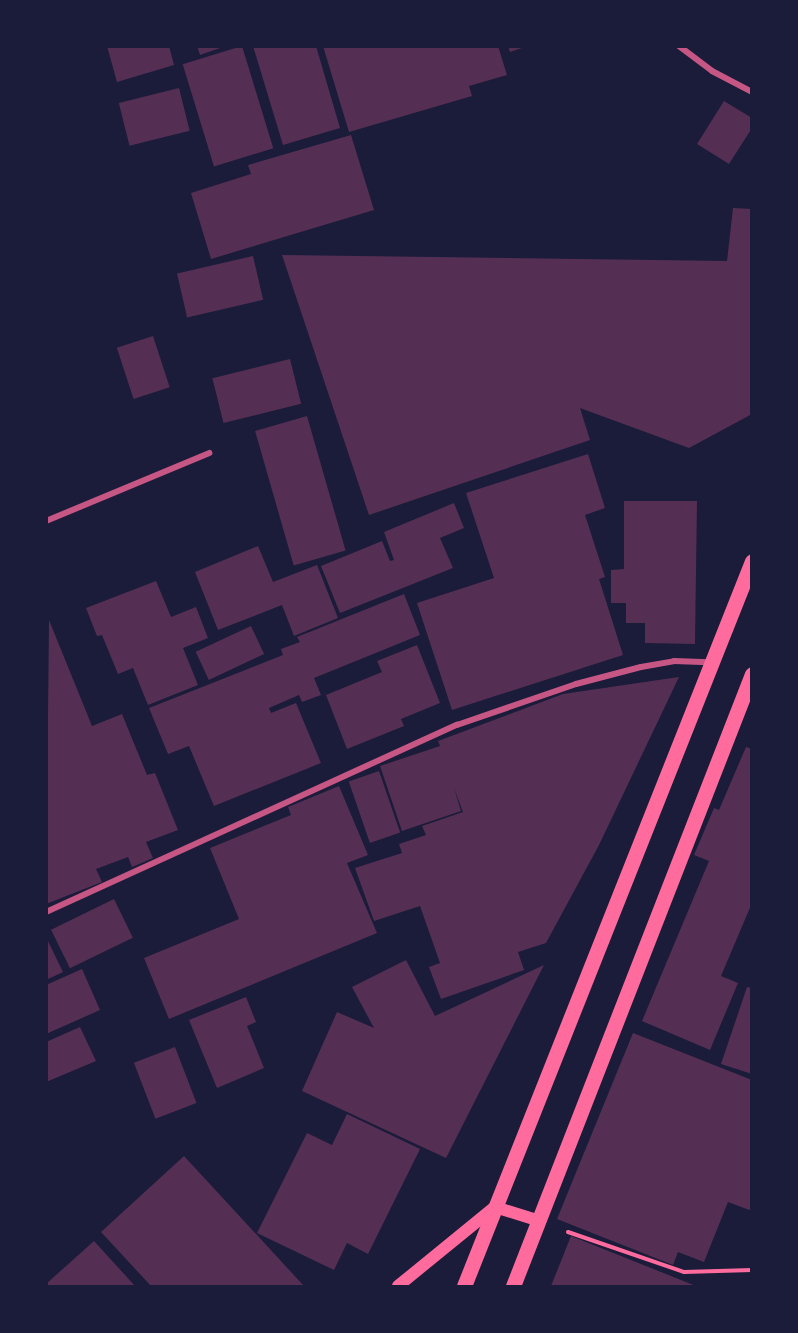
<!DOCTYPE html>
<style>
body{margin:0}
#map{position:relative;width:798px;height:1333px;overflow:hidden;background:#1b1b3a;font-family:"Open Sans",sans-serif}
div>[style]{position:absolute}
.building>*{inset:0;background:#542f53;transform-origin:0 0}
.path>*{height:4px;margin:-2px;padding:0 2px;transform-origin:2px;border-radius:2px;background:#ff6b9d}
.minor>*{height:6px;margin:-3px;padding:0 3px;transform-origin:3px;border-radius:3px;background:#c65784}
.secondary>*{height:12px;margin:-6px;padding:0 6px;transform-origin:6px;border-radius:6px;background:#ff6b9d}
.primary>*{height:15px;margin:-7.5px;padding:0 7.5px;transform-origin:7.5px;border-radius:7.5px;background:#ff6b9d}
span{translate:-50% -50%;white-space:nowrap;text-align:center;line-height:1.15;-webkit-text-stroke:6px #1b1b3a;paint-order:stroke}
.frame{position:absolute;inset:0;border:48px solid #1b1b3a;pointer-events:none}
</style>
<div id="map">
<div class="building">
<i style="clip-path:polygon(107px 46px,169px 46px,174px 65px,117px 82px)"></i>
<i style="clip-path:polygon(197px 46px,223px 46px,223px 47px,200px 55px)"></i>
<i style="left:242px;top:46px;width:107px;height:62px;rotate:73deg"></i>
<i style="clip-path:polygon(253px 46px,316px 46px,340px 128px,283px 145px)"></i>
<i style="clip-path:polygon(323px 46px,498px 46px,507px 75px,469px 86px,472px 96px,349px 132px)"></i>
<i style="clip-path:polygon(508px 46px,525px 46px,525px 47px,510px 52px)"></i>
<i style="left:179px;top:88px;width:44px;height:62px;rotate:76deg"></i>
<i style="clip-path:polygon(724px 101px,752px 118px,752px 128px,729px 164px,697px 144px)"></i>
<i style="clip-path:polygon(351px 135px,374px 210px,211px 259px,191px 193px,251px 174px,248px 165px)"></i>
<i style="clip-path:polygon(733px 208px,752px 209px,752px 414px,689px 448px,580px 408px,590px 440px,369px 515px,282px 255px,727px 261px)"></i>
<i style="left:253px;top:256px;width:45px;height:78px;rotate:77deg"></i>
<i style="left:153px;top:336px;width:54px;height:38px;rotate:72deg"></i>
<i style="left:290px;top:359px;width:46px;height:80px;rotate:76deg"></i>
<i style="left:307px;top:416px;width:140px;height:54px;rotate:74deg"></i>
<i style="clip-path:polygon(588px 454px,605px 508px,585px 515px,605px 577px,599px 579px,623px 655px,452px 710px,417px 603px,494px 578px,466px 493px)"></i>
<i style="clip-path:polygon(624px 501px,697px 501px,695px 644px,645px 643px,645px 623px,626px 623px,626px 603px,611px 603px,611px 570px,624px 569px)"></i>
<i style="clip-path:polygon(454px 503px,464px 528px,440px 538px,453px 568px,340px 613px,321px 566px,382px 541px,390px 561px,394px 560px,384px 532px)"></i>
<i style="clip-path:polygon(258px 546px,273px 582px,317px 565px,338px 618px,294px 636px,282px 605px,218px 630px,195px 572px)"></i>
<i style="clip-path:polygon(156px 581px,171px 617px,196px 607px,208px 638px,183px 648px,198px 685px,148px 705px,133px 668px,118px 674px,102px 635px,97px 636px,86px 608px)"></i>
<i style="clip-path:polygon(404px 594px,420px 635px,314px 678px,321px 695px,302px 702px,299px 695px,269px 708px,271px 713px,296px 703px,321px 763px,214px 806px,189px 746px,168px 754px,149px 708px,283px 655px,281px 649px,300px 642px,297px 637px)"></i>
<i style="clip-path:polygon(49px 620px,92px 726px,122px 714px,147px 775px,155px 773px,178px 830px,146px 842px,153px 858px,132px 867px,128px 857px,96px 869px,102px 882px,46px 904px)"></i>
<i style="left:251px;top:626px;width:31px;height:61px;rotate:65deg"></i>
<i style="clip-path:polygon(417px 645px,440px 703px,401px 719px,404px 726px,347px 749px,326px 695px,382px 672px,377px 661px)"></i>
<i style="clip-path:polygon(679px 677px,599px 845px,546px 943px,518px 952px,524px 970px,441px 999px,429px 967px,440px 963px,420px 906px,374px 921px,355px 868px,402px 853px,399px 844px,426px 835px,422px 826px,463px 812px,454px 788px,461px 811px,402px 831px,380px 766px,440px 746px,438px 741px,563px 694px)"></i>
<i style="clip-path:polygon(746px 747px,752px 749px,752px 903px,721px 976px,738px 983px,710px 1050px,642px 1021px,709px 861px,694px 855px,714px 808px,719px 810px)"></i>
<i style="left:379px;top:771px;width:65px;height:32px;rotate:71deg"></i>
<i style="clip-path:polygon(339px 786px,368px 855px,347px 863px,377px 933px,169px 1019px,144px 958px,239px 919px,210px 848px,291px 815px,288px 807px)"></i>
<i style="left:114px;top:899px;width:43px;height:70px;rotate:64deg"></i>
<i style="clip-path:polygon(46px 937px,63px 972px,46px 980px)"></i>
<i style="clip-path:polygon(406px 960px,435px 1016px,544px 965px,446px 1158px,302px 1091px,337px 1012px,374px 1028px,352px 987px)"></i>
<i style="clip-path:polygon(82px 969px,100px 1010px,46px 1034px,46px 985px)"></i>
<i style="clip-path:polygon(747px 987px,752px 988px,752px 1074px,721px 1064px)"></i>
<i style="clip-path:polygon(246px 997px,256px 1022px,247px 1026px,264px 1068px,217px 1088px,189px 1020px)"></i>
<i style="clip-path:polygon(80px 1027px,96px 1061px,46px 1082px,46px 1042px)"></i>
<i style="clip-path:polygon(633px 1033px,752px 1080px,752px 1211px,728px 1202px,704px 1262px,678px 1252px,673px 1265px,557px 1219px)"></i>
<i style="left:175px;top:1047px;width:60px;height:44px;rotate:69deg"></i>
<i style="clip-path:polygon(347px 1114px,420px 1149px,368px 1254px,347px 1243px,334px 1270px,257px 1233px,307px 1133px,332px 1145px)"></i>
<i style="clip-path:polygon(184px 1156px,304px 1286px,151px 1286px,101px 1232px)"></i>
<i style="clip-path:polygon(571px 1236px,696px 1286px,551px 1286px)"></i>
<i style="clip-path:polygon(94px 1241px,135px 1286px,46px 1286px,46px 1284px)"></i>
</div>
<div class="path">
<i style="left:568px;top:1232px;width:123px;rotate:19deg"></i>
<i style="left:684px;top:1272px;width:68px;rotate:-1.7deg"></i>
</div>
<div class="minor">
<i style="left:679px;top:46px;width:41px;rotate:37.1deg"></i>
<i style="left:712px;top:71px;width:45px;rotate:27.7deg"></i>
<i style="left:46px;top:521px;width:177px;rotate:-22.6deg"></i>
<i style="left:46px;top:912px;width:452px;rotate:-24.5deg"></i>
<i style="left:457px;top:725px;width:126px;rotate:-19deg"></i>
<i style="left:576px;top:684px;width:67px;rotate:-14.7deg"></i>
<i style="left:641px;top:667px;width:34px;rotate:-10deg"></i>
<i style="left:674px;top:661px;width:35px;rotate:2deg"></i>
</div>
<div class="secondary">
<i style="left:398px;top:1286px;width:125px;rotate:-39.2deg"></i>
<i style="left:495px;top:1207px;width:47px;rotate:17.3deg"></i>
</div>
<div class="primary">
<i style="left:464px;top:1286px;width:780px;rotate:-68.33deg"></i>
<i style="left:513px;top:1286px;width:657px;rotate:-68.67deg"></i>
</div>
<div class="frame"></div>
</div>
